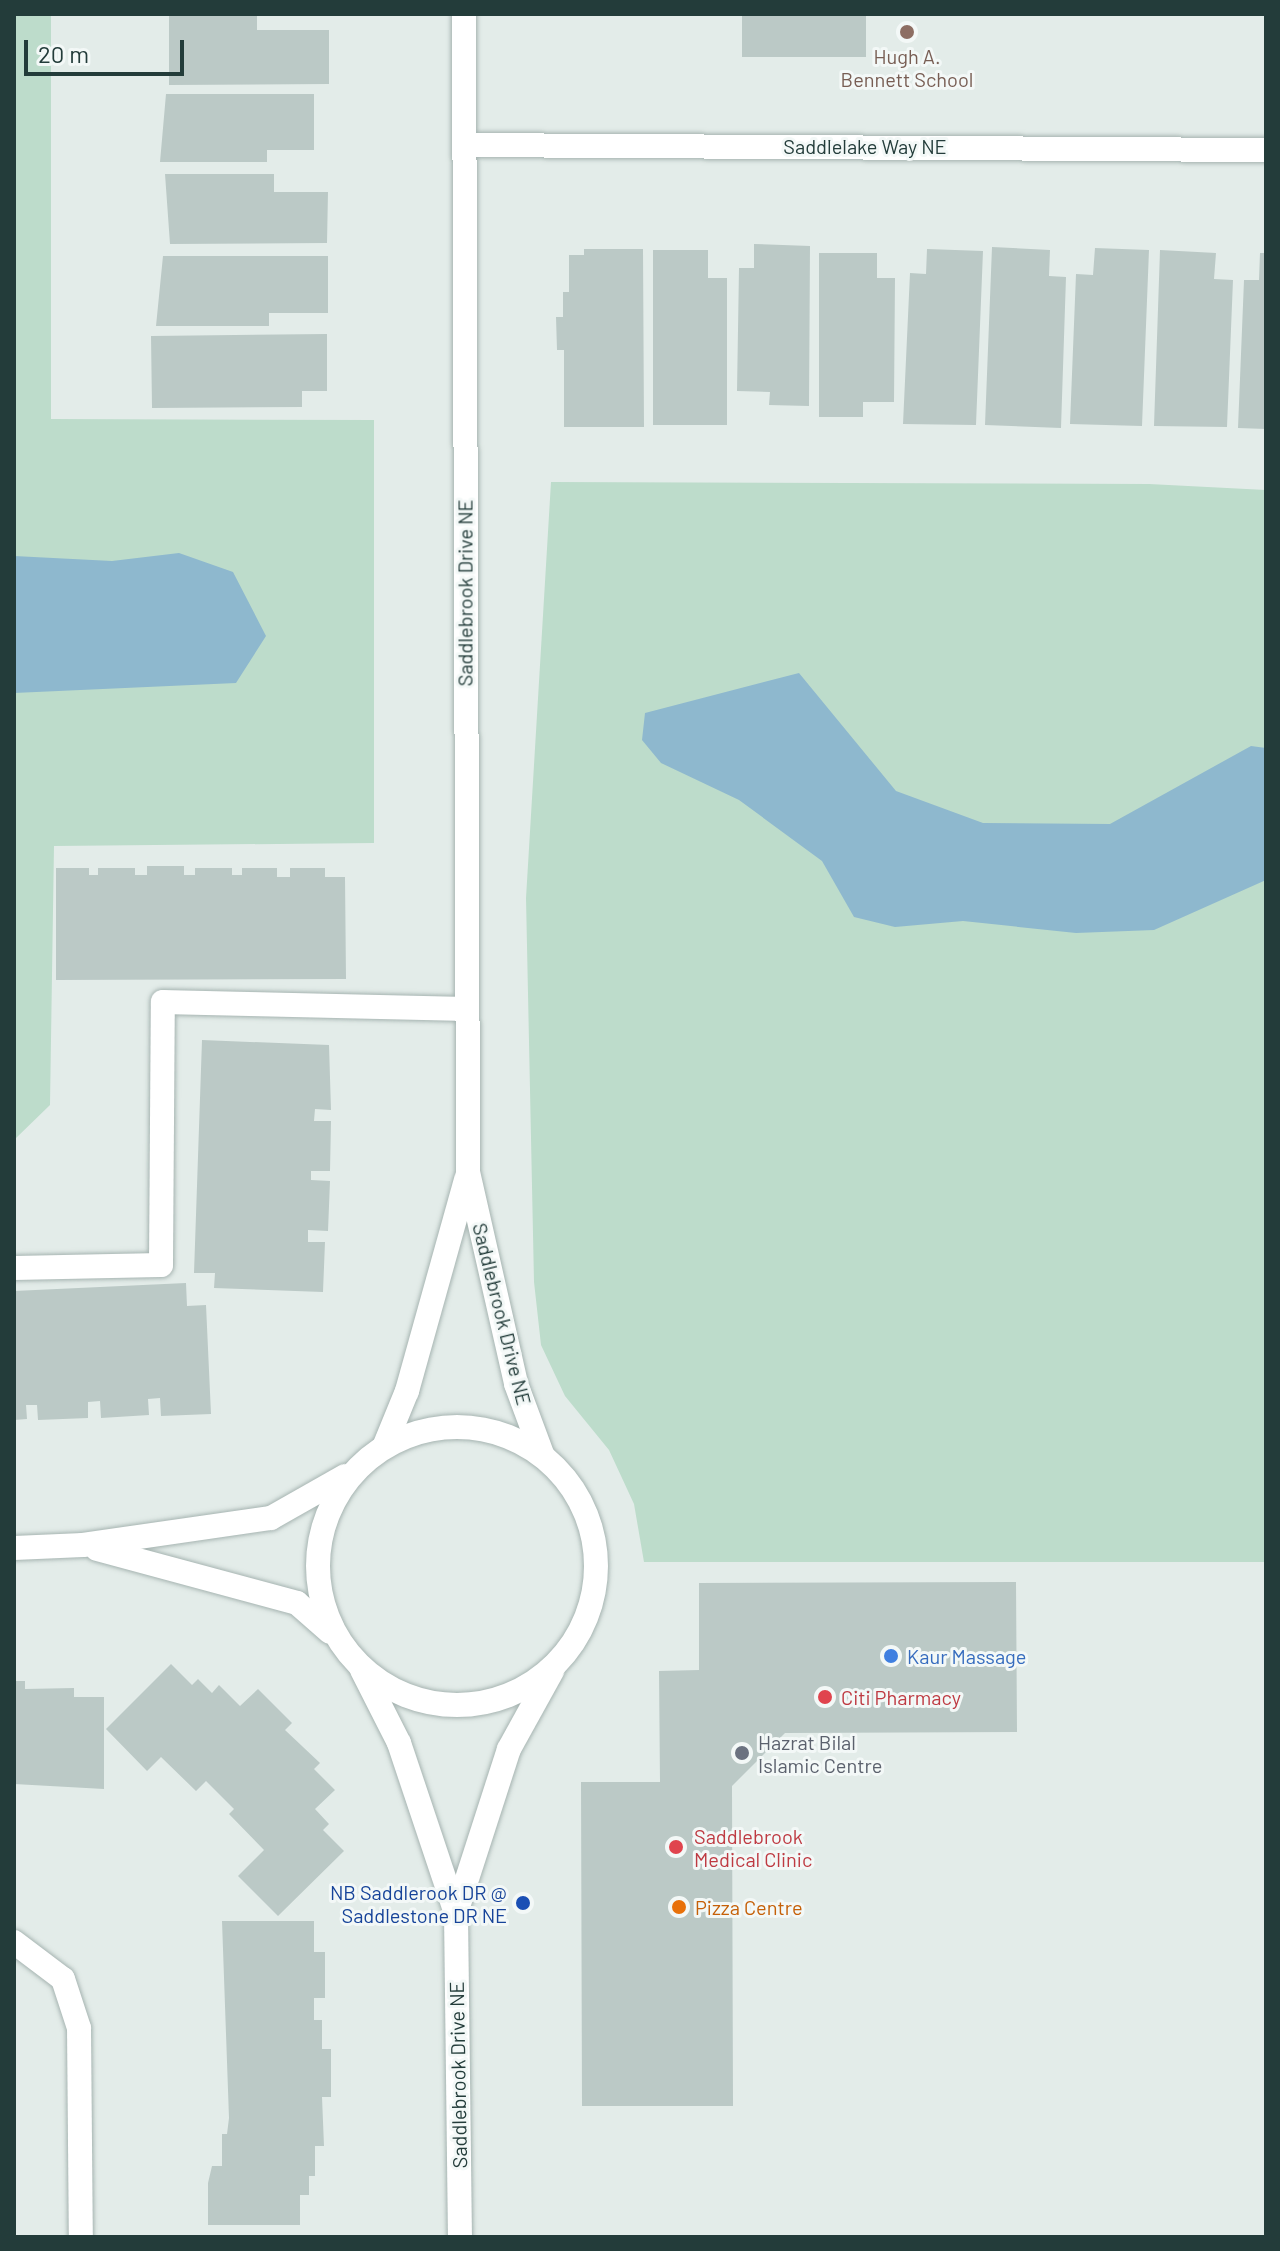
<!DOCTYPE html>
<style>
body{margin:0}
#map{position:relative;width:1280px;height:2251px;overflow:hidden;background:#e3ece9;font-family:Barlow,sans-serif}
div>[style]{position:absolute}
.green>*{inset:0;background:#bddccb}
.water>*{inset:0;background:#8eb8ce}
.building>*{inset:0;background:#bbc9c6;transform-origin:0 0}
.roads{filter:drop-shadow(0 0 2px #a6b4b1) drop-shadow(0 0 2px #a6b4b1)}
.minor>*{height:24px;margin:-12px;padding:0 12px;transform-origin:12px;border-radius:12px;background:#fff}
.minor>.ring{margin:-12px;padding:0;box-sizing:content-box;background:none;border:24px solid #fff;border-radius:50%}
.dots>*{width:22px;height:22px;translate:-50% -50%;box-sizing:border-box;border:4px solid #f3f8f7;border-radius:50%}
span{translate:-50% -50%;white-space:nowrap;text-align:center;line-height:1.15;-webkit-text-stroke:6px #f3f8f7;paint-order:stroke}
.education-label{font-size:20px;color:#785e54}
.street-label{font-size:20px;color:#233c3a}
.shop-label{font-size:20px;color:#366cbe}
.left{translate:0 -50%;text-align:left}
.health-label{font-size:20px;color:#be3a42}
.worship-label{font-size:20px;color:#5b616d}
.transit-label{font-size:20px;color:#164399}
.right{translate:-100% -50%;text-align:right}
.food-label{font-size:20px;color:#c56008}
.frame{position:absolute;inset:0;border:16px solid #233c3a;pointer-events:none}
.scale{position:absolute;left:24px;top:40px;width:160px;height:36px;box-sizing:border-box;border:4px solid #233c3a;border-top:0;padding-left:10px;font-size:24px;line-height:28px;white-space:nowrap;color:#233c3a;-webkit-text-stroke:6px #f3f8f7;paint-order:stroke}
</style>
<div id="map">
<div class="green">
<i style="clip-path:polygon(14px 14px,51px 14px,51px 419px,374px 420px,374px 843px,54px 846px,50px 1105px,14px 1140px)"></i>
<i style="clip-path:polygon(551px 482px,1149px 484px,1266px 490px,1266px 1562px,644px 1562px,634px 1504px,609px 1450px,565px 1396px,541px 1345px,534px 1282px,526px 898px)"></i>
</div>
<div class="water">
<i style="clip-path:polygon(179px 553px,233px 572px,266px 636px,236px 683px,14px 693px,14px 556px,112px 561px)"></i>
<i style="clip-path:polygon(799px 673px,896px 791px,983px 823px,1110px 824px,1251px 746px,1266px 748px,1266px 880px,1154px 930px,1076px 933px,963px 921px,895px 927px,854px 917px,822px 861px,739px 800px,661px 763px,642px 740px,645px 713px)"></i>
</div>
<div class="building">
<i style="clip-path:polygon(257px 14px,257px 30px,329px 30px,329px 84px,169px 85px,169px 15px)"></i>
<i style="left:742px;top:14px;width:124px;height:43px"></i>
<i style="clip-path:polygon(166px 94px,314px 94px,314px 150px,267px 150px,267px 162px,160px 162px)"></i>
<i style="clip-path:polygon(165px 174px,274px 174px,274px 192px,328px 192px,327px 243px,170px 244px)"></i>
<i style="clip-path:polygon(754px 244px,810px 246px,809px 406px,769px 405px,770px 392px,737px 391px,739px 268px,754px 268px)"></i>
<i style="clip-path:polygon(992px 247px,1050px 250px,1049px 276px,1066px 277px,1061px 428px,985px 425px)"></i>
<i style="clip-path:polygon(1095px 248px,1149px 250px,1142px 426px,1070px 424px,1076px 274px,1093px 275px)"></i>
<i style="clip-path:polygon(584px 249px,643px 249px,644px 427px,564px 427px,564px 350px,557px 350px,556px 317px,563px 317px,563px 292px,569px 292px,569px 255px,584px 255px)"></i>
<i style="clip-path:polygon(927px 249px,983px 251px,976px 425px,903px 424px,910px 273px,926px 274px)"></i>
<i style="clip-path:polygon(653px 250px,708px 250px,708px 278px,727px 278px,727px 425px,653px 425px)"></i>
<i style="clip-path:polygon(1160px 250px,1216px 253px,1214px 279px,1233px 280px,1227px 427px,1154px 426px)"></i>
<i style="clip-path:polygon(819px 253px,877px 253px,877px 278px,895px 278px,894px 402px,863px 402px,863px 417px,819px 417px)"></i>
<i style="clip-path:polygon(1260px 253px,1266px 253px,1266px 429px,1238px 428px,1244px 280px,1259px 280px)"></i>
<i style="clip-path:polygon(163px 256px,328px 256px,328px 313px,269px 313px,269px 326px,156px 326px)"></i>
<i style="clip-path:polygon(327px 334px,327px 391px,302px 391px,302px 407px,152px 408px,151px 336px)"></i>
<i style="clip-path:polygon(147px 866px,184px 866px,184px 875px,195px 875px,195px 868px,232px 868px,232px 875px,242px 875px,242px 868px,277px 868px,277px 877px,290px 877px,290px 868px,325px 868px,325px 877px,345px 877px,346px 979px,56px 980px,56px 868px,89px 868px,89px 875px,98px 875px,98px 868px,135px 868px,135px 875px,147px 875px)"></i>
<i style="clip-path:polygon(202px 1040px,329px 1045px,331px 1110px,315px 1109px,314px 1121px,331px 1121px,330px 1171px,311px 1171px,311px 1180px,330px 1181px,328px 1231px,308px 1230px,308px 1242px,325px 1242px,323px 1292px,214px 1288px,215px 1273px,194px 1273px)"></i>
<i style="clip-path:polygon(186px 1283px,187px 1306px,206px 1305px,211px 1414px,161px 1416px,160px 1398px,148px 1399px,149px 1415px,101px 1418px,100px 1401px,88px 1402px,88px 1418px,38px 1420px,37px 1405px,26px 1405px,27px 1419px,14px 1420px,14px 1291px)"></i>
<i style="clip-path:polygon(1016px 1582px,1017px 1732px,785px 1733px,732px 1786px,733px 2106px,582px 2106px,581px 1782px,660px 1782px,659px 1671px,699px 1670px,699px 1583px)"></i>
<i style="clip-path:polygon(171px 1664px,192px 1685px,198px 1679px,212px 1693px,219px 1685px,240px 1706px,258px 1689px,292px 1723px,285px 1730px,320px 1763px,314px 1769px,335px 1790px,315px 1809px,329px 1824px,323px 1830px,344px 1851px,278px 1916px,238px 1876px,264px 1850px,229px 1814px,234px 1809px,206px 1781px,196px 1791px,161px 1757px,147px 1771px,106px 1729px)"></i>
<i style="clip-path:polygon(14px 1681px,25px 1681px,25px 1689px,74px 1688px,74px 1697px,104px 1697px,104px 1789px,14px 1784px)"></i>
<i style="clip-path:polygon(222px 1921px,314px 1921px,314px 1952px,325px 1952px,325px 1998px,314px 1998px,314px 2020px,322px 2020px,322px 2049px,331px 2049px,331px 2097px,322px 2097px,324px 2146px,315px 2146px,315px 2176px,309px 2176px,309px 2195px,300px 2195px,300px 2225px,208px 2225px,208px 2183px,212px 2166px,222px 2166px,222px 2134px,227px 2134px,229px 2118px)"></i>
</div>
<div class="roads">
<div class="minor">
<i style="left:464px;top:14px;width:1158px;rotate:89.8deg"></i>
<i style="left:468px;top:1172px;width:217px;rotate:77.2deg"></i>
<i style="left:516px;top:1384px;width:75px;rotate:69.6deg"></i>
<i style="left:464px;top:145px;width:802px;rotate:0.36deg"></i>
<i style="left:14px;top:1268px;width:147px;rotate:-1.2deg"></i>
<i style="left:161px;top:1265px;width:263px;rotate:-89.6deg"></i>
<i style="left:163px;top:1002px;width:303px;rotate:1.3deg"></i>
<i class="ring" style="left:318px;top:1427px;width:254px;height:254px"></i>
<i style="left:384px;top:1447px;width:61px;rotate:-67.7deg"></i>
<i style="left:407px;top:1391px;width:220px;rotate:-74.4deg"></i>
<i style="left:14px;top:1548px;width:69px;rotate:-2.5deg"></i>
<i style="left:83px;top:1545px;width:190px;rotate:-8.2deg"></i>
<i style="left:271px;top:1518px;width:85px;rotate:-29.6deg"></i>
<i style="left:97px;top:1549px;width:207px;rotate:15.1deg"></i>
<i style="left:297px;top:1603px;width:44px;rotate:41.3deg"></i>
<i style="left:362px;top:1670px;width:82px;rotate:63.1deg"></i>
<i style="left:399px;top:1743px;width:179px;rotate:71.5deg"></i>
<i style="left:456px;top:1913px;width:324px;rotate:89.3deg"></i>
<i style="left:456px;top:1913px;width:172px;rotate:-72.1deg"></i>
<i style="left:509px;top:1749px;width:89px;rotate:-61.1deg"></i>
<i style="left:14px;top:1942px;width:61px;rotate:37.1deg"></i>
<i style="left:63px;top:1979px;width:52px;rotate:71.9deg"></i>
<i style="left:79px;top:2028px;width:209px;rotate:89.5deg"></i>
</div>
</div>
<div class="dots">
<i style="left:907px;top:32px;background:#8d6e63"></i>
<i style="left:891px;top:1656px;background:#3f7fe0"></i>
<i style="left:825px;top:1697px;background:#e0444e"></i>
<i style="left:742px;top:1753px;background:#6b7280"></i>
<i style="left:676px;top:1847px;background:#e0444e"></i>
<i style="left:523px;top:1903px;background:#1a4fb4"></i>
<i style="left:679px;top:1907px;background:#e8710a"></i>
</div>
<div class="education-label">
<span style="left:907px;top:68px">Hugh A.<br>Bennett School</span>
</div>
<div class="street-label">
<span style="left:865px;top:146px">Saddlelake Way NE</span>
<span style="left:465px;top:593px;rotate:-90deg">Saddlebrook Drive NE</span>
<span style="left:502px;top:1314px;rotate:76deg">Saddlebrook Drive NE</span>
<span style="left:458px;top:2075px;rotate:-91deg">Saddlebrook Drive NE</span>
</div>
<div class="shop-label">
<span class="left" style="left:907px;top:1656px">Kaur Massage</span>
</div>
<div class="health-label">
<span class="left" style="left:841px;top:1697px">Citi Pharmacy</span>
<span class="left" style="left:694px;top:1848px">Saddlebrook<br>Medical Clinic</span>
</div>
<div class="worship-label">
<span class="left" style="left:758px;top:1754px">Hazrat Bilal<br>Islamic Centre</span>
</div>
<div class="transit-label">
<span class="right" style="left:507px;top:1904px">NB Saddlerook DR @<br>Saddlestone DR NE</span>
</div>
<div class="food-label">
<span class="left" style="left:695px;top:1907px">Pizza Centre</span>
</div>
<div class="frame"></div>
<div class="scale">20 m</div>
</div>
